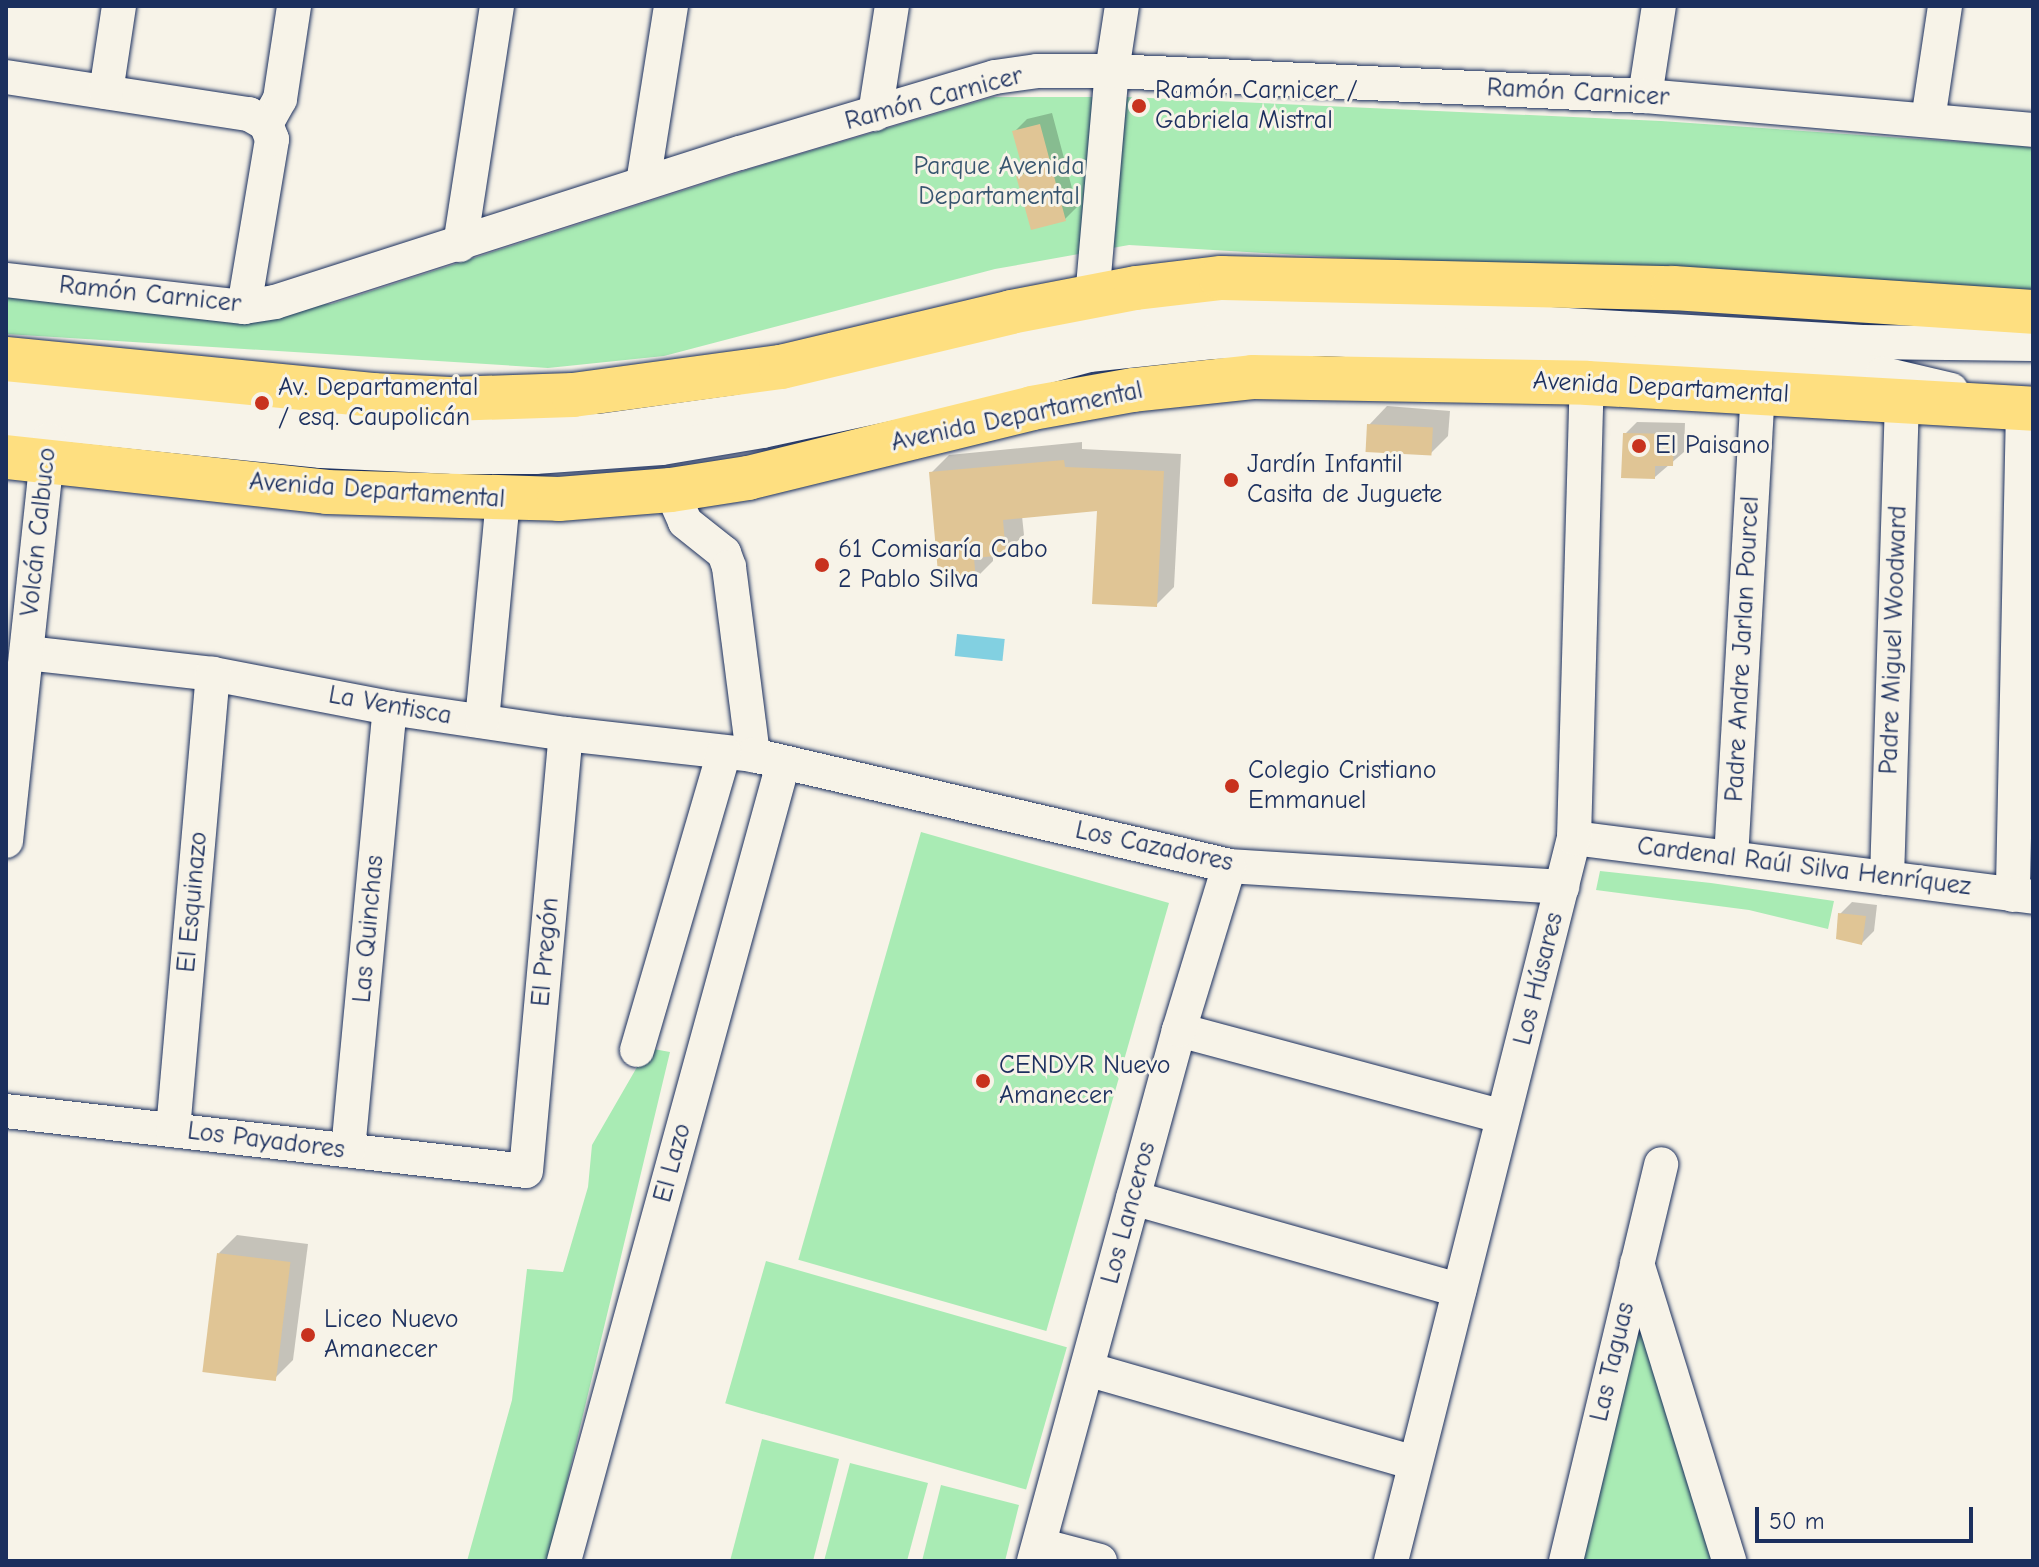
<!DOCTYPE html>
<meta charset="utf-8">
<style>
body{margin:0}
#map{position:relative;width:2039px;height:1567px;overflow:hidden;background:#f7f3e8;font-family:"Comic Neue",sans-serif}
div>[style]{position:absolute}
.green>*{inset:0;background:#a9ebb4;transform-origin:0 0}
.water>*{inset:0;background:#82d0e1;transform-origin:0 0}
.shadow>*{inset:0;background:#0003}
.building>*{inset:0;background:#e0c595;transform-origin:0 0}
.roads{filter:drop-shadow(0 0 2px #1b2f5e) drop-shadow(0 0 2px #1b2f5e)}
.minor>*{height:34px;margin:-17px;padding:0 17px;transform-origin:17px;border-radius:17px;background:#f7f3e8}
.major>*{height:44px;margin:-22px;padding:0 22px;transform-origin:22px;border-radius:22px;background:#fedf80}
.dots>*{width:22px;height:22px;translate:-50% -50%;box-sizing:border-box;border:4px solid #f7f3e8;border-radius:50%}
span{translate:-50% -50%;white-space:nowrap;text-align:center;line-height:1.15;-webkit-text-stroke:6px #f7f3e8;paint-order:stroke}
.poi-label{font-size:26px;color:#1b2f5e}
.left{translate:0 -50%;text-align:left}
.street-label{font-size:26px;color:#1b2f5e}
.park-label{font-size:26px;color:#37556f}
.frame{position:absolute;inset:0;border:8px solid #1b2f5e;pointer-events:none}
.scale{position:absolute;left:1755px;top:1507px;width:218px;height:36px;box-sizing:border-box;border:4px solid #1b2f5e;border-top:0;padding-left:10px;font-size:24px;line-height:28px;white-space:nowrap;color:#1b2f5e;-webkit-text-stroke:6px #f7f3e8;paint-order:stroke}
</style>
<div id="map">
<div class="green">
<i style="clip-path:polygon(993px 97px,1127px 97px,1661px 121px,2033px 147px,2033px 298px,1129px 245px,995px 269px,664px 356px,548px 368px,6px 334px,6px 291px,152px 310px,331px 304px,756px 167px)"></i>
<i style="left:921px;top:832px;width:258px;height:445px;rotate:16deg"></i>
<i style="clip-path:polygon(1600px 871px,1711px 883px,1834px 901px,1828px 929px,1749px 910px,1596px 890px)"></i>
<i style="clip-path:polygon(648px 1048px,670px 1052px,548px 1561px,467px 1561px,512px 1400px,527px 1269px,563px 1272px,588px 1187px,592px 1145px)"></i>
<i style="left:766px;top:1261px;width:313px;height:148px;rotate:16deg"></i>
<i style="clip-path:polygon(1641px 1321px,1714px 1561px,1579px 1561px)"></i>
<i style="clip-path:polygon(762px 1439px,839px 1459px,813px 1561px,730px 1561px)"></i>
<i style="clip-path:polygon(850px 1463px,928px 1483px,907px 1561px,824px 1561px)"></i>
<i style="clip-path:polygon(941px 1485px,1019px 1505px,1005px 1561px,922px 1561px)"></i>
</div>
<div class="water">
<i style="left:957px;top:634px;width:48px;height:22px;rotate:6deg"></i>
</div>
<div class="shadow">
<i style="clip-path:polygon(1052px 113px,1077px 207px,1065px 219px,1019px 176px,1025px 170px,1015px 131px,1027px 119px)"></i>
<i style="clip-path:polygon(1387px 406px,1450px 411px,1448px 436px,1430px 454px,1369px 425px)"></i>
<i style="clip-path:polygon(1637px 422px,1685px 423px,1684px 452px,1655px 477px,1625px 434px)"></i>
<i style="clip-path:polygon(1082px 442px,1082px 449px,1181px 454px,1174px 587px,1156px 605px,1099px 509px,1022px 516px,1024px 535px,1005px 553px,993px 554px,993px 561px,975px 579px,931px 473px,949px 455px)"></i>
<i style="clip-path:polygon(1852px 902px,1877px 905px,1874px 931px,1862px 943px,1840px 914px)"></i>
<i style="clip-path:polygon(237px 1235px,308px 1244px,293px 1360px,275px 1378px,219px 1253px)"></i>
</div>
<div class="building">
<i style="clip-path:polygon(1040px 124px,1066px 221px,1031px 230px,1016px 176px,1024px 174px,1012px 131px)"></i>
<i style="left:1367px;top:424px;width:66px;height:28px;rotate:3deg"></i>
<i style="clip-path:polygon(1623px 433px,1674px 434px,1673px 466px,1655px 466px,1655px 479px,1621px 478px)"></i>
<i style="clip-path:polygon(1064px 460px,1065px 467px,1164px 471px,1157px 607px,1092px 604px,1097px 511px,1003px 520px,1006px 555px,974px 558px,976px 581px,939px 584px,929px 472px)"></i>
<i style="clip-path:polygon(1838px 913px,1866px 916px,1862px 945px,1836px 939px)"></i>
<i style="left:217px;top:1253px;width:74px;height:120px;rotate:7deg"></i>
</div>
<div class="roads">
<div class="minor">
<i style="left:6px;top:77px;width:246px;rotate:8.7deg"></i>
<i style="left:249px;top:114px;width:20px;rotate:30deg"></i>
<i style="left:106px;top:92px;width:87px;rotate:-81.4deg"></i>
<i style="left:1645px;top:96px;width:91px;rotate:-81.2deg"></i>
<i style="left:875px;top:114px;width:109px;rotate:-81.1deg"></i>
<i style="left:1928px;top:120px;width:115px;rotate:-81.5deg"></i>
<i style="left:266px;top:124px;width:29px;rotate:-61deg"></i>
<i style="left:280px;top:99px;width:94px;rotate:-81.4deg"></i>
<i style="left:643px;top:183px;width:179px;rotate:-81deg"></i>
<i style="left:460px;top:245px;width:242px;rotate:-81.2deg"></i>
<i style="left:6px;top:280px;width:240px;rotate:6.5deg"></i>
<i style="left:244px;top:307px;width:31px;rotate:-9deg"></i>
<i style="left:275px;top:302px;width:488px;rotate:-17.8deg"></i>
<i style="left:740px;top:153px;width:266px;rotate:-16.6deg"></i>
<i style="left:995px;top:77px;width:42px;rotate:-8.1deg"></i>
<i style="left:1037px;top:71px;width:75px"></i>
<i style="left:1112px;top:71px;width:534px;rotate:2.69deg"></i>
<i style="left:1645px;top:96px;width:389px;rotate:5deg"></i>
<i style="left:244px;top:307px;width:170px;rotate:-80.5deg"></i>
<i style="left:272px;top:139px;width:16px;rotate:-112deg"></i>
<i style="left:1090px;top:321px;width:251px;rotate:-85deg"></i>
<i style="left:1112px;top:71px;width:66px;rotate:-81.3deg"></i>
<i style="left:6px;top:390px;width:350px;rotate:5.9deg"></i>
<i style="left:354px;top:426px;width:155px;rotate:2.2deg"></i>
<i style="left:509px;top:432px;width:90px;rotate:-0.6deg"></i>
<i style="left:599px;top:431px;width:145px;rotate:-7.9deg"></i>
<i style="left:743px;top:411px;width:316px;rotate:-13.7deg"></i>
<i style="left:1050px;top:336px;width:91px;rotate:-9.5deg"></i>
<i style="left:1140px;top:321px;width:100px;rotate:-5.1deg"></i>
<i style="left:1240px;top:312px;width:104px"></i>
<i style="left:1344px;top:312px;width:519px;rotate:3.31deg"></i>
<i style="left:1862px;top:342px;width:171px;rotate:0.7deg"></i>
<i style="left:1998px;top:402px;width:26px;rotate:16deg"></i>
<i style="left:2023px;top:409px;width:486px;rotate:91.2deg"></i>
<i style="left:6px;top:419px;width:317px;rotate:5.8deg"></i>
<i style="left:321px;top:451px;width:133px;rotate:2.6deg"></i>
<i style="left:454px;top:457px;width:81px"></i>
<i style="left:535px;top:457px;width:127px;rotate:-4.1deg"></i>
<i style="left:662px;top:448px;width:102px;rotate:-9.6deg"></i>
<i style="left:763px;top:431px;width:219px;rotate:-12.1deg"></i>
<i style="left:977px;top:385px;width:116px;rotate:-15deg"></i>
<i style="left:1089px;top:355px;width:124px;rotate:-6deg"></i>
<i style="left:1212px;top:342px;width:113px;rotate:-1.5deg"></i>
<i style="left:1325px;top:339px;width:444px;rotate:2.7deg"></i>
<i style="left:1769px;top:360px;width:115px;rotate:7deg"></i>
<i style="left:1883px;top:374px;width:70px;rotate:13.2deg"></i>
<i style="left:671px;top:490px;width:35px;rotate:66deg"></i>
<i style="left:685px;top:522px;width:50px;rotate:38.5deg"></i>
<i style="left:724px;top:553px;width:15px;rotate:70deg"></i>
<i style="left:729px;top:567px;width:190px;rotate:82.7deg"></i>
<i style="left:27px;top:653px;width:187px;rotate:6.4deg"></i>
<i style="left:213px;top:674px;width:180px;rotate:10.9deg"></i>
<i style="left:390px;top:708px;width:178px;rotate:8.4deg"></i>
<i style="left:566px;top:734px;width:188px;rotate:6.4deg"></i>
<i style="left:753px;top:755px;width:489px;rotate:13.1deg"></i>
<i style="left:1229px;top:866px;width:334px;rotate:3.6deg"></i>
<i style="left:482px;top:721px;width:222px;rotate:-84.6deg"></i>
<i style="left:1574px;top:838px;width:463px;rotate:7.3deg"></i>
<i style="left:6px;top:841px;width:403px;rotate:-83.9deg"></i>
<i style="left:1731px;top:858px;width:466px;rotate:-86.7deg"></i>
<i style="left:1887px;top:878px;width:477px;rotate:-88.2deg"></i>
<i style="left:1179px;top:1030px;width:335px;rotate:15deg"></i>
<i style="left:637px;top:1050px;width:310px;rotate:-73.7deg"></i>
<i style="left:6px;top:1111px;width:523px;rotate:6.58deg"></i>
<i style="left:526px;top:1171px;width:439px;rotate:-84.8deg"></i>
<i style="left:173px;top:1130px;width:458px;rotate:-85deg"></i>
<i style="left:348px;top:1150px;width:444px;rotate:-84.6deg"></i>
<i style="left:1133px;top:1198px;width:339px;rotate:15.8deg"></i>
<i style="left:1637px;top:1263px;width:312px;rotate:72.8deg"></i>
<i style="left:1087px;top:1369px;width:341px;rotate:16deg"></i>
<i style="left:1039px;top:1545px;width:63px;rotate:14.7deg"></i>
<i style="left:564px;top:1561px;width:827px;rotate:-74.64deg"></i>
<i style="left:1034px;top:1561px;width:550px;rotate:-74.73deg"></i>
<i style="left:1179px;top:1030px;width:171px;rotate:-73deg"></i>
<i style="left:1391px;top:1561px;width:746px;rotate:-75.8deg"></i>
<i style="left:1574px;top:838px;width:455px;rotate:-88.4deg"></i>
<i style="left:1566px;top:1561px;width:408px;rotate:-76.5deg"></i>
</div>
<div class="major">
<i style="left:6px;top:359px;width:368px;rotate:5.6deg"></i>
<i style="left:372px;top:395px;width:78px;rotate:2.9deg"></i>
<i style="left:450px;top:399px;width:123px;rotate:-1.9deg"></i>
<i style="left:573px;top:395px;width:210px;rotate:-7.7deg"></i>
<i style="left:781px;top:367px;width:236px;rotate:-13.4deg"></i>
<i style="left:1011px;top:312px;width:127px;rotate:-10.9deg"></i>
<i style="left:1136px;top:288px;width:86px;rotate:-6.7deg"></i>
<i style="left:1221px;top:278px;width:452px;rotate:1.3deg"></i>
<i style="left:1673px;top:288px;width:361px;rotate:3.8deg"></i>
<i style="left:6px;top:457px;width:323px;rotate:6.2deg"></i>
<i style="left:327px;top:492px;width:232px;rotate:1.7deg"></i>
<i style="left:559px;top:499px;width:112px;rotate:-4.6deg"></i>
<i style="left:671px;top:490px;width:78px;rotate:-8.9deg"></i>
<i style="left:748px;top:478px;width:292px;rotate:-13.8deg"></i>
<i style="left:1032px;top:408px;width:103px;rotate:-10.1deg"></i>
<i style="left:1133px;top:390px;width:120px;rotate:-6.2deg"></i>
<i style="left:1252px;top:377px;width:335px;rotate:1deg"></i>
<i style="left:1587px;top:383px;width:447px;rotate:3.3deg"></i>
</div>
</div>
<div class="dots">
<i style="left:1139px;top:106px;background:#c8321e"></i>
<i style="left:262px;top:403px;background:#c8321e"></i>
<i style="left:1639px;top:446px;background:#c8321e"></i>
<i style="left:1231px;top:480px;background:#c8321e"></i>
<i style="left:822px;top:565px;background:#c8321e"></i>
<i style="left:1232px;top:786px;background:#c8321e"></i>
<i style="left:983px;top:1081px;background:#c8321e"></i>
<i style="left:308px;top:1335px;background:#c8321e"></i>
</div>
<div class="poi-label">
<span class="left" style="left:1155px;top:106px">Ramón Carnicer /<br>Gabriela Mistral</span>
<span class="left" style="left:278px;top:403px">Av. Departamental<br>/ esq. Caupolicán</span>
<span class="left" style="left:1655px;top:446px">El Paisano</span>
<span class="left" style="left:1247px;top:480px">Jardín Infantil<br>Casita de Juguete</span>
<span class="left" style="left:838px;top:565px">61 Comisaría Cabo<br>2 Pablo Silva</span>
<span class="left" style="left:1248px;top:786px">Colegio Cristiano<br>Emmanuel</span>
<span class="left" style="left:999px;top:1081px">CENDYR Nuevo<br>Amanecer</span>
<span class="left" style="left:324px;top:1335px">Liceo Nuevo<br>Amanecer</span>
</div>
<div class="street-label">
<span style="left:1578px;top:93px;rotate:3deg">Ramón Carnicer</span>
<span style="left:934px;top:99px;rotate:-15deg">Ramón Carnicer</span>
<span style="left:150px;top:295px;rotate:6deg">Ramón Carnicer</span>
<span style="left:1661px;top:388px;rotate:3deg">Avenida Departamental</span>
<span style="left:1017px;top:417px;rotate:-12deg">Avenida Departamental</span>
<span style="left:377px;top:491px;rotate:4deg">Avenida Departamental</span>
<span style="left:39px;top:532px;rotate:-84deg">Volcán Calbuco</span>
<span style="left:1894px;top:640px;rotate:-88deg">Padre Miguel Woodward</span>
<span style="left:1743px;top:649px;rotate:-87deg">Padre Andre Jarlan Pourcel</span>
<span style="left:390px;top:706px;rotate:10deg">La Ventisca</span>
<span style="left:1154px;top:847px;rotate:12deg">Los Cazadores</span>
<span style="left:1804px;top:867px;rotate:7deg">Cardenal Raúl Silva Henríquez</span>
<span style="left:193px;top:902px;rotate:-85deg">El Esquinazo</span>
<span style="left:369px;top:929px;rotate:-85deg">Las Quinchas</span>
<span style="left:546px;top:952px;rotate:-85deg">El Pregón</span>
<span style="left:1539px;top:979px;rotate:-76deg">Los Húsares</span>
<span style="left:266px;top:1141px;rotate:7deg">Los Payadores</span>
<span style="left:673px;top:1163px;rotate:-75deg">El Lazo</span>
<span style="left:1129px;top:1213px;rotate:-75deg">Los Lanceros</span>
<span style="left:1613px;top:1362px;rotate:-77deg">Las Taguas</span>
</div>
<div class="park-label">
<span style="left:999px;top:182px">Parque Avenida<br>Departamental</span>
</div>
<div class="frame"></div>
<div class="scale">50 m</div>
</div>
